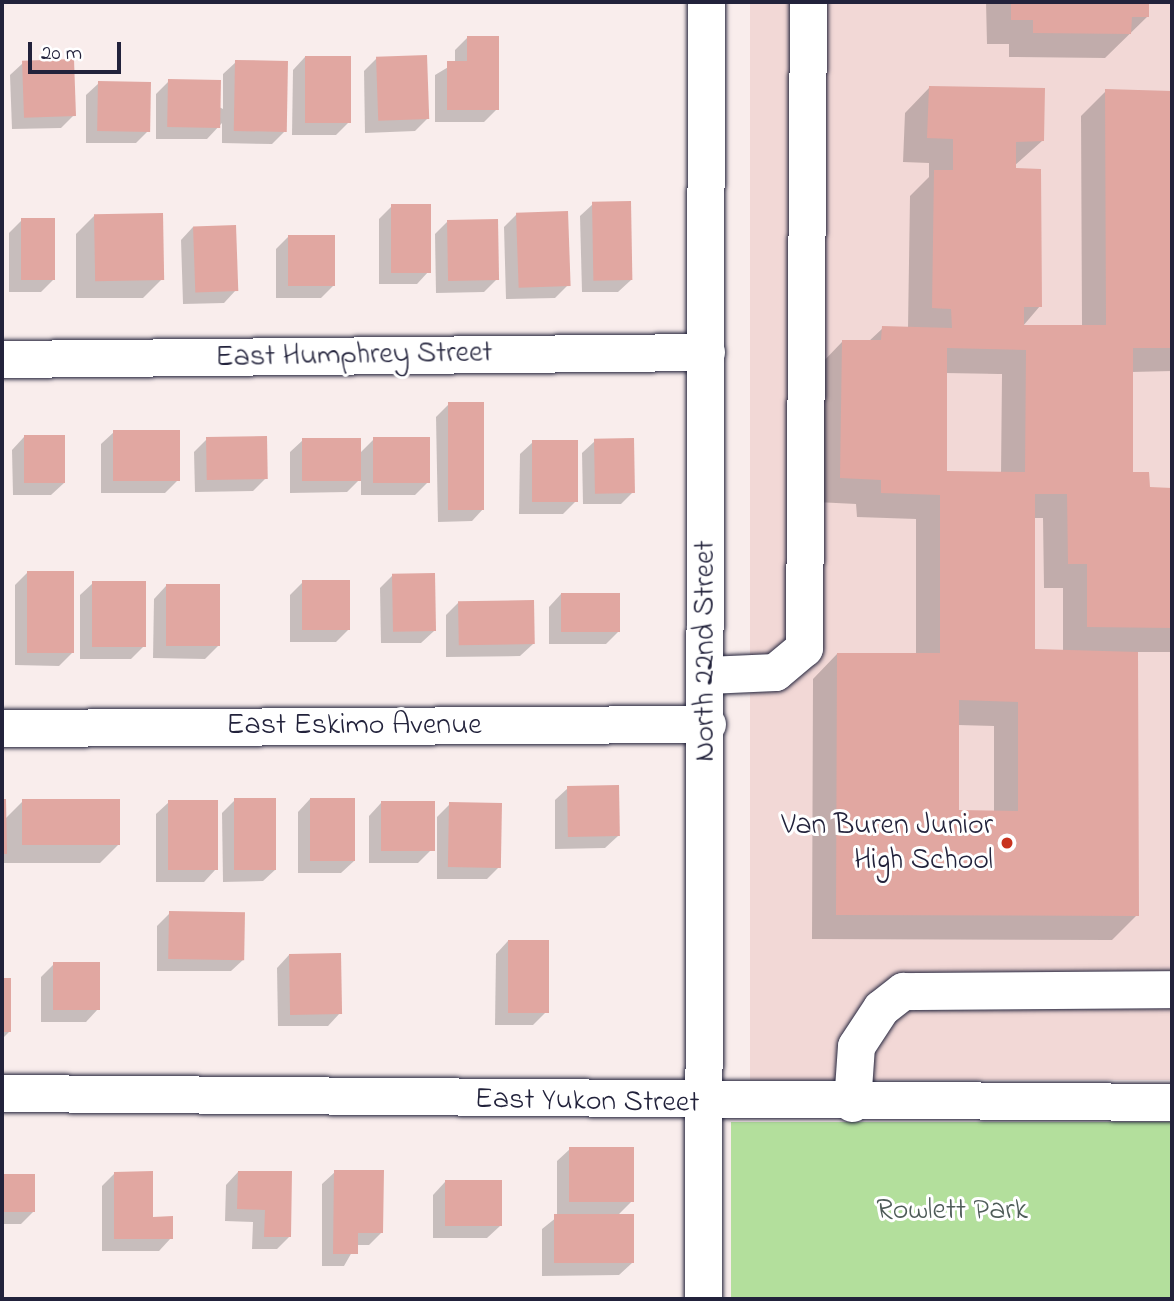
<!DOCTYPE html>
<style>
body{margin:0}
#map{position:relative;width:1174px;height:1301px;overflow:hidden;background:#f9edec;font-family:"Indie Flower",sans-serif}
div>[style]{position:absolute}
.built>*{inset:0;background:#f2d8d6;transform-origin:0 0}
.green>*{inset:0;background:#b3df9c;transform-origin:0 0}
.shadow>*{inset:0;background:#0003}
.building>*{inset:0;background:#e1a7a1;transform-origin:0 0}
.roads{filter:drop-shadow(0 0 2px #22223b) drop-shadow(0 0 2px #22223b)}
.minor>*{height:37px;margin:-18.5px;padding:0 18.5px;transform-origin:18.5px;border-radius:18.5px;background:#fff}
.dots>*{width:19px;height:19px;translate:-50% -50%;box-sizing:border-box;border:4px solid #fff;border-radius:50%}
span{translate:-50% -50%;white-space:nowrap;text-align:center;line-height:1.15;-webkit-text-stroke:6px #fff;paint-order:stroke}
.street-label{font-size:30px;color:#22223b}
.poi-label{font-size:30px;color:#22223b}
.right{translate:-100% -50%;text-align:right}
.park-label{font-size:30px;color:#4e5b58}
.frame{position:absolute;inset:0;border:4px solid #22223b;pointer-events:none}
.scale{position:absolute;left:28px;top:42px;width:93px;height:32px;box-sizing:border-box;border:4px solid #22223b;border-top:0;padding-left:9px;font-size:21px;line-height:24px;white-space:nowrap;color:#22223b;-webkit-text-stroke:5px #fff;paint-order:stroke}
</style>
<div id="map">
<div class="built">
<i style="left:750px;top:2px;width:422px;height:1078px"></i>
</div>
<div class="green">
<i style="left:731px;top:1122px;width:441px;height:177px"></i>
</div>
<div class="shadow">
<i style="clip-path:polygon(986px 2px,1147px 2px,1148px 16px,1105px 58px,1009px 57px,1009px 44px,987px 44px)"></i>
<i style="clip-path:polygon(467px 38px,497px 109px,484px 122px,435px 122px,435px 75px,455px 63px,455px 50px)"></i>
<i style="clip-path:polygon(305px 57px,349px 122px,336px 135px,292px 135px,293px 70px)"></i>
<i style="clip-path:polygon(377px 58px,427px 119px,415px 131px,365px 133px,364px 71px)"></i>
<i style="clip-path:polygon(236px 62px,285px 131px,272px 144px,222px 143px,222px 123px,207px 139px,156px 139px,156px 94px,169px 81px,223px 109px,223px 74px)"></i>
<i style="clip-path:polygon(23px 63px,74px 115px,61px 128px,12px 129px,10px 75px)"></i>
<i style="clip-path:polygon(99px 83px,149px 130px,136px 143px,86px 143px,86px 95px)"></i>
<i style="clip-path:polygon(evenodd,929px 88px,1042px 141px,1014px 166px,1040px 306px,1023px 326px,1082px 327px,1081px 116px,1106px 91px,1172px 93px,1172px 371px,1132px 372px,1131px 474px,1148px 489px,1172px 490px,1172px 652px,1137px 652px,1137px 915px,1112px 940px,812px 939px,813px 679px,837px 654px,916px 655px,916px 519px,857px 517px,856px 504px,816px 502px,818px 367px,842px 342px,868px 342px,883px 328px,908px 328px,910px 196px,929px 177px,929px 163px,903px 162px,905px 113px,929px 88px,945px 373px,1002px 374px,1001px 474px,945px 473px,945px 373px,929px 88px,1034px 518px,1043px 518px,1044px 588px,1063px 588px,1063px 651px,1034px 651px,1034px 518px,929px 88px,958px 725px,994px 726px,994px 812px,958px 812px,958px 725px)"></i>
<i style="clip-path:polygon(593px 204px,631px 280px,618px 292px,582px 292px,580px 216px)"></i>
<i style="clip-path:polygon(392px 206px,429px 271px,417px 284px,379px 284px,379px 219px)"></i>
<i style="clip-path:polygon(517px 214px,568px 285px,555px 298px,506px 299px,504px 227px)"></i>
<i style="clip-path:polygon(95px 215px,162px 279px,143px 298px,76px 298px,76px 234px)"></i>
<i style="clip-path:polygon(22px 220px,54px 279px,41px 292px,9px 292px,9px 233px)"></i>
<i style="clip-path:polygon(447px 222px,497px 279px,484px 292px,436px 293px,435px 234px)"></i>
<i style="clip-path:polygon(193px 227px,236px 290px,224px 303px,183px 304px,181px 240px)"></i>
<i style="clip-path:polygon(288px 237px,334px 285px,321px 298px,276px 298px,276px 249px)"></i>
<i style="clip-path:polygon(449px 404px,484px 508px,472px 521px,438px 522px,436px 417px)"></i>
<i style="clip-path:polygon(114px 432px,178px 480px,165px 493px,101px 493px,101px 444px)"></i>
<i style="clip-path:polygon(24px 437px,64px 483px,51px 495px,13px 495px,12px 450px)"></i>
<i style="clip-path:polygon(207px 439px,266px 478px,253px 491px,195px 492px,194px 452px)"></i>
<i style="clip-path:polygon(374px 439px,428px 482px,415px 495px,361px 495px,361px 478px,347px 492px,290px 493px,290px 452px,303px 440px,360px 453px)"></i>
<i style="clip-path:polygon(595px 441px,633px 492px,621px 504px,583px 504px,582px 453px)"></i>
<i style="clip-path:polygon(533px 442px,576px 501px,563px 514px,519px 514px,520px 454px)"></i>
<i style="clip-path:polygon(28px 572px,72px 653px,59px 666px,15px 665px,15px 585px)"></i>
<i style="clip-path:polygon(393px 575px,434px 631px,421px 643px,381px 643px,380px 588px)"></i>
<i style="clip-path:polygon(303px 582px,349px 629px,336px 642px,290px 642px,290px 595px)"></i>
<i style="clip-path:polygon(93px 583px,144px 646px,131px 659px,80px 659px,80px 595px)"></i>
<i style="clip-path:polygon(166px 586px,218px 646px,205px 659px,153px 658px,154px 599px)"></i>
<i style="clip-path:polygon(561px 594px,619px 631px,606px 644px,549px 644px,549px 607px)"></i>
<i style="clip-path:polygon(458px 603px,533px 644px,520px 656px,446px 657px,446px 615px)"></i>
<i style="clip-path:polygon(568px 788px,618px 836px,605px 848px,555px 849px,555px 800px)"></i>
<i style="clip-path:polygon(310px 799px,354px 861px,341px 873px,298px 873px,298px 812px)"></i>
<i style="clip-path:polygon(235px 800px,276px 869px,263px 881px,223px 882px,222px 813px)"></i>
<i style="clip-path:polygon(2px 801px,5px 819px,23px 801px,119px 844px,100px 863px,4px 863px)"></i>
<i style="clip-path:polygon(169px 802px,216px 869px,204px 882px,156px 882px,156px 814px)"></i>
<i style="clip-path:polygon(381px 803px,430px 851px,418px 863px,369px 863px,369px 816px)"></i>
<i style="clip-path:polygon(450px 804px,500px 866px,487px 879px,437px 879px,437px 817px)"></i>
<i style="clip-path:polygon(170px 913px,244px 959px,231px 971px,157px 971px,157px 926px)"></i>
<i style="clip-path:polygon(508px 941px,546px 1012px,533px 1025px,495px 1025px,496px 954px)"></i>
<i style="clip-path:polygon(289px 955px,340px 1013px,328px 1026px,278px 1026px,277px 968px)"></i>
<i style="clip-path:polygon(54px 964px,98px 1009px,86px 1022px,41px 1022px,41px 977px)"></i>
<i style="clip-path:polygon(2px 980px,9px 980px,10px 1031px,2px 1039px)"></i>
<i style="clip-path:polygon(570px 1149px,632px 1201px,617px 1216px,632px 1263px,619px 1275px,542px 1276px,542px 1229px,557px 1217px,557px 1161px)"></i>
<i style="clip-path:polygon(238px 1172px,290px 1236px,277px 1249px,252px 1249px,253px 1222px,225px 1221px,226px 1185px)"></i>
<i style="clip-path:polygon(335px 1172px,382px 1232px,369px 1245px,356px 1245px,344px 1266px,322px 1266px,322px 1184px)"></i>
<i style="clip-path:polygon(115px 1173px,171px 1238px,159px 1251px,102px 1251px,102px 1186px)"></i>
<i style="clip-path:polygon(2px 1175px,33px 1175px,33px 1212px,21px 1224px,2px 1224px)"></i>
<i style="clip-path:polygon(445px 1182px,500px 1226px,487px 1238px,433px 1238px,433px 1195px)"></i>
</div>
<div class="building">
<i style="clip-path:polygon(1011px 2px,1149px 2px,1149px 17px,1132px 17px,1131px 34px,1033px 33px,1033px 20px,1011px 20px)"></i>
<i style="clip-path:polygon(467px 36px,499px 36px,499px 110px,447px 110px,447px 61px,467px 61px)"></i>
<i style="left:427px;top:55px;width:64px;height:51px;rotate:88deg"></i>
<i style="left:305px;top:56px;width:46px;height:67px"></i>
<i style="left:74px;top:59px;width:57px;height:52px;rotate:88deg"></i>
<i style="left:235px;top:60px;width:53px;height:71px;rotate:1deg"></i>
<i style="left:168px;top:79px;width:53px;height:48px;rotate:1deg"></i>
<i style="left:98px;top:81px;width:53px;height:50px;rotate:1deg"></i>
<i style="clip-path:polygon(evenodd,929px 86px,1045px 88px,1044px 141px,1016px 142px,1016px 168px,1041px 169px,1042px 307px,1024px 307px,1024px 325px,1106px 325px,1105px 89px,1172px 91px,1172px 348px,1133px 348px,1133px 472px,1149px 472px,1150px 487px,1172px 488px,1172px 628px,1087px 627px,1087px 564px,1068px 564px,1067px 494px,1035px 494px,1035px 649px,1138px 652px,1139px 916px,836px 915px,837px 653px,940px 653px,940px 495px,881px 493px,881px 480px,840px 478px,842px 340px,881px 340px,882px 326px,952px 328px,951px 309px,932px 308px,934px 170px,953px 170px,953px 139px,927px 138px,929px 86px,947px 348px,1026px 350px,1025px 472px,947px 471px,947px 348px,929px 86px,959px 700px,1018px 702px,1018px 811px,959px 810px,959px 700px)"></i>
<i style="left:631px;top:201px;width:79px;height:39px;rotate:89deg"></i>
<i style="left:391px;top:204px;width:40px;height:69px"></i>
<i style="left:568px;top:211px;width:75px;height:52px;rotate:88deg"></i>
<i style="left:163px;top:213px;width:67px;height:69px;rotate:89deg"></i>
<i style="left:21px;top:218px;width:34px;height:62px"></i>
<i style="left:498px;top:219px;width:61px;height:51px;rotate:89deg"></i>
<i style="left:236px;top:225px;width:66px;height:43px;rotate:88deg"></i>
<i style="left:288px;top:235px;width:47px;height:51px"></i>
<i style="left:448px;top:402px;width:36px;height:108px"></i>
<i style="left:113px;top:430px;width:67px;height:51px"></i>
<i style="left:65px;top:435px;width:48px;height:41px;rotate:90deg"></i>
<i style="left:267px;top:436px;width:43px;height:61px;rotate:89deg"></i>
<i style="left:373px;top:437px;width:57px;height:46px"></i>
<i style="left:302px;top:438px;width:59px;height:43px"></i>
<i style="left:634px;top:438px;width:55px;height:40px;rotate:89deg"></i>
<i style="left:532px;top:440px;width:46px;height:62px"></i>
<i style="left:27px;top:571px;width:47px;height:82px"></i>
<i style="left:435px;top:573px;width:58px;height:43px;rotate:89deg"></i>
<i style="left:302px;top:580px;width:48px;height:50px"></i>
<i style="left:92px;top:581px;width:54px;height:66px"></i>
<i style="left:166px;top:584px;width:54px;height:62px"></i>
<i style="left:561px;top:593px;width:59px;height:39px"></i>
<i style="left:534px;top:600px;width:44px;height:76px;rotate:89deg"></i>
<i style="left:619px;top:785px;width:51px;height:52px;rotate:89deg"></i>
<i style="left:234px;top:798px;width:42px;height:72px"></i>
<i style="left:310px;top:798px;width:45px;height:63px"></i>
<i style="clip-path:polygon(2px 799px,6px 799px,7px 854px,2px 854px)"></i>
<i style="left:22px;top:799px;width:98px;height:46px"></i>
<i style="left:168px;top:800px;width:50px;height:70px"></i>
<i style="left:381px;top:801px;width:54px;height:50px"></i>
<i style="left:449px;top:802px;width:53px;height:65px;rotate:1deg"></i>
<i style="left:169px;top:911px;width:76px;height:48px;rotate:1deg"></i>
<i style="left:508px;top:940px;width:41px;height:73px"></i>
<i style="left:341px;top:953px;width:61px;height:52px;rotate:89deg"></i>
<i style="left:53px;top:962px;width:47px;height:48px"></i>
<i style="left:2px;top:978px;width:9px;height:54px"></i>
<i style="left:569px;top:1147px;width:65px;height:55px"></i>
<i style="clip-path:polygon(334px 1170px,384px 1170px,383px 1233px,358px 1233px,358px 1254px,333px 1254px)"></i>
<i style="clip-path:polygon(153px 1171px,153px 1217px,173px 1216px,173px 1239px,114px 1239px,114px 1172px)"></i>
<i style="clip-path:polygon(238px 1171px,292px 1171px,291px 1237px,264px 1237px,265px 1210px,237px 1209px)"></i>
<i style="left:2px;top:1174px;width:33px;height:38px"></i>
<i style="left:445px;top:1180px;width:57px;height:46px"></i>
<i style="left:634px;top:1214px;width:49px;height:80px;rotate:90deg"></i>
</div>
<div class="roads">
<div class="minor">
<i style="left:2px;top:359px;width:704px;rotate:-0.57deg"></i>
<i style="left:707px;top:675px;width:68px;rotate:-2.5deg"></i>
<i style="left:775px;top:672px;width:38px;rotate:-40deg"></i>
<i style="left:804px;top:648px;width:646px;rotate:-89.65deg"></i>
<i style="left:2px;top:728px;width:705px;rotate:-0.33deg"></i>
<i style="left:2px;top:1093px;width:1170px;rotate:0.44deg"></i>
<i style="left:852px;top:1103px;width:57px;rotate:-86deg"></i>
<i style="left:856px;top:1046px;width:45px;rotate:-56.7deg"></i>
<i style="left:881px;top:1008px;width:28px;rotate:-38deg"></i>
<i style="left:903px;top:991px;width:269px;rotate:-0.4deg"></i>
<i style="left:703px;top:1299px;width:1297px;rotate:-89.87deg"></i>
</div>
</div>
<div class="dots">
<i style="left:1007px;top:843px;background:#c8321e"></i>
</div>
<div class="street-label">
<span style="left:354px;top:356px;rotate:-1deg">East Humphrey Street</span>
<span style="left:706px;top:651px;rotate:-90deg">North 22nd Street</span>
<span style="left:354px;top:726px">East Eskimo Avenue</span>
<span style="left:587px;top:1102px;rotate:1deg">East Yukon Street</span>
</div>
<div class="poi-label">
<span class="right" style="left:993px;top:843px">Van Buren Junior<br>High School</span>
</div>
<div class="park-label">
<span style="left:952px;top:1211px">Rowlett Park</span>
</div>
<div class="frame"></div>
<div class="scale">20 m</div>
</div>
